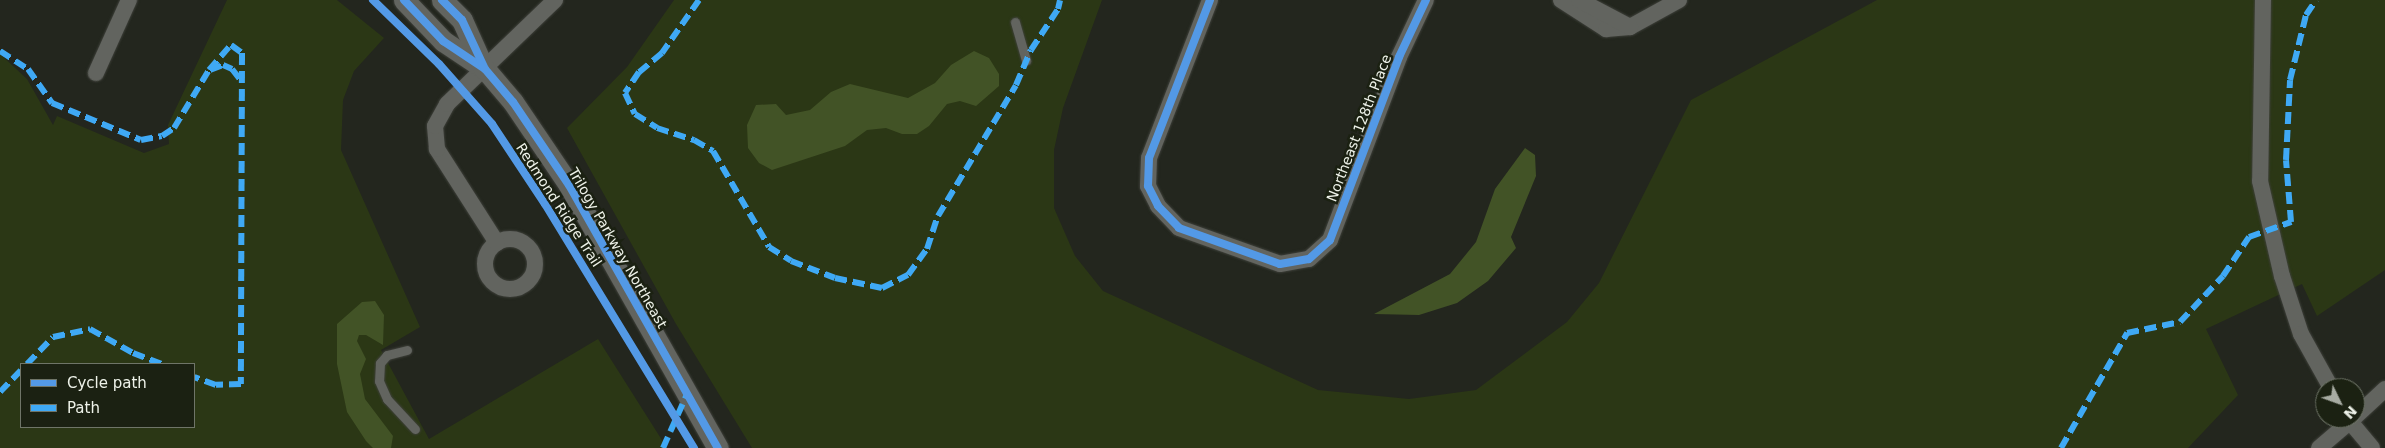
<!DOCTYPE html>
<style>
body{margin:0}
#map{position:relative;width:2385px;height:448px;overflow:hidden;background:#23261e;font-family:"DejaVu Sans",sans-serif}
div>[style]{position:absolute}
.green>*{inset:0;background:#2b3715}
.water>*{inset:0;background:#425326}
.roads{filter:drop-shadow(0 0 1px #3e403a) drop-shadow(0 0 1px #3e403a)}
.service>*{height:9px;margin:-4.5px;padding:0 4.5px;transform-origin:4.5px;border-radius:4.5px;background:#62645f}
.minor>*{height:16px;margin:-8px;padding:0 8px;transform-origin:8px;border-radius:8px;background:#62645f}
.minor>.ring{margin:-8px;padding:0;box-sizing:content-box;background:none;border:16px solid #62645f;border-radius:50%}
.tertiary>*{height:21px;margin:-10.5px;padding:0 10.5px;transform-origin:10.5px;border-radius:10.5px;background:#62645f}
.quiet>*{height:6px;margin-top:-3px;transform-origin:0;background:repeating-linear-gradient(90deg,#3fa9f5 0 12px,transparent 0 18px)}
.cycleway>*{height:8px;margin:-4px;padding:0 4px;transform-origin:4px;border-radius:4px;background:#5399e6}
span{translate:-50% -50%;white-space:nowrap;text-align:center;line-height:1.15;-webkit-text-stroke:5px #1b2112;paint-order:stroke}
.street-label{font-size:14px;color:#eef2e9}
.legend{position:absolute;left:20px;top:363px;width:175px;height:65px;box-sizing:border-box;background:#1b2112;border:1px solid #6f7568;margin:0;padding:6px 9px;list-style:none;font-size:15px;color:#eef2e9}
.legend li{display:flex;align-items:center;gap:10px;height:25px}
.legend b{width:25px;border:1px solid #6f7568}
.north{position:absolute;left:2315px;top:378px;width:50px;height:50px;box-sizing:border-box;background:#1b2112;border:1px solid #6f7568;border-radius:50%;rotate:132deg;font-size:14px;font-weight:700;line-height:20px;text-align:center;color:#eef2e9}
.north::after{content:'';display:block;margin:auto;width:18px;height:22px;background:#a7aba2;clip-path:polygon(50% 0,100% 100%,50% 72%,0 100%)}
</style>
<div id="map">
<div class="green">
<i style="clip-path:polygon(evenodd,227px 0,337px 0,384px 38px,354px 71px,343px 100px,341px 150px,420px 327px,381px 350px,429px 439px,598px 339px,667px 448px,0 448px,0 54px,27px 79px,53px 125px,57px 116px,144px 153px,169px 144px,168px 125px,227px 0,21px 364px,194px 364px,194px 427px,21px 427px,21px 364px)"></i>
<i style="clip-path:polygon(674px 0,1102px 0,1063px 108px,1054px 150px,1054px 208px,1075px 256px,1103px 291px,1318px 390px,1409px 399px,1476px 390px,1567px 322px,1599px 283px,1691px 100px,1877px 0,2385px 0,2385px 270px,2317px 316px,2302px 284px,2206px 329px,2238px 395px,2188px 448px,752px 448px,676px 324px,567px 128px,627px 67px)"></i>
</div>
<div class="water">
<i style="clip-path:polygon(974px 51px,989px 58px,999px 74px,999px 86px,976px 106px,960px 101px,947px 104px,929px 126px,917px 134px,902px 134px,886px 128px,867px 130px,845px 146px,772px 170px,759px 163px,748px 148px,747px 125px,756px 105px,776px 104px,786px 115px,810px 110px,831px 92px,850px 84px,908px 98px,935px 83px,951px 65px)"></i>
<i style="clip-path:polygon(1525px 148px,1535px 155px,1536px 176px,1511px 237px,1516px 248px,1488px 281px,1457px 303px,1419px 315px,1374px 314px,1450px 274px,1476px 242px,1495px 189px)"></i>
<i style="clip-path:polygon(375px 301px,384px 315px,383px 345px,366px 335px,359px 335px,357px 341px,366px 359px,360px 374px,365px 399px,393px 436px,391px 448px,373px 448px,366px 441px,347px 412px,337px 364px,337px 324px,362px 302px)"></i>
</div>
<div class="roads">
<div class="service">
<i style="left:1015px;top:22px;width:40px;rotate:74deg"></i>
<i style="left:407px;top:350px;width:21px;rotate:166deg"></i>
<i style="left:387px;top:355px;width:11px;rotate:131deg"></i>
<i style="left:380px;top:363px;width:18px;rotate:93deg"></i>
<i style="left:379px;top:381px;width:20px;rotate:66deg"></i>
<i style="left:387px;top:399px;width:41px;rotate:47deg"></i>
</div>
<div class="minor">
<i style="left:1210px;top:0;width:169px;rotate:111.1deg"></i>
<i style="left:1149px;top:158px;width:28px;rotate:92deg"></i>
<i style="left:1148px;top:186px;width:22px;rotate:63deg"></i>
<i style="left:1158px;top:206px;width:30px;rotate:46deg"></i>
<i style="left:1179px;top:228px;width:107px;rotate:19.6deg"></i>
<i style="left:1280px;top:264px;width:29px;rotate:-10deg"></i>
<i style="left:1309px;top:259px;width:28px;rotate:-42deg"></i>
<i style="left:1330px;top:240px;width:196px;rotate:-69.3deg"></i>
<i style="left:1399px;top:57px;width:63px;rotate:-64.7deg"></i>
<i style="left:1561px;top:0;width:54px;rotate:32.8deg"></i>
<i style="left:1606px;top:29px;width:24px;rotate:-5deg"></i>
<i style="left:1630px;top:27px;width:56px;rotate:-28.9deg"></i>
<i style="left:1579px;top:0;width:58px;rotate:27.9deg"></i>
<i style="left:2263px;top:0;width:181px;rotate:90.9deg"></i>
<i style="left:2260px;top:181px;width:98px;rotate:77deg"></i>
<i style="left:2282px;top:276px;width:61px;rotate:71.9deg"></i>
<i style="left:2301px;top:334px;width:62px;rotate:60.9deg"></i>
<i style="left:96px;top:73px;width:80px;rotate:-65.7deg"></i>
<i class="ring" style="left:485px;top:239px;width:34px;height:34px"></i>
<i style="left:497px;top:243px;width:112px;rotate:-122.6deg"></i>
<i style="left:437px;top:149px;width:23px;rotate:-95deg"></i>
<i style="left:435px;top:126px;width:25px;rotate:-61deg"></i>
<i style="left:447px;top:104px;width:150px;rotate:-43.9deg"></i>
<i style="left:2355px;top:417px;width:41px;rotate:-43deg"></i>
<i style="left:2347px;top:418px;width:39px;rotate:50deg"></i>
<i style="left:2319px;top:448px;width:46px;rotate:-40.6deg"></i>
</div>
<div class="tertiary">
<i style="left:404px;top:0;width:57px;rotate:46.4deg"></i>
<i style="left:443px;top:41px;width:50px;rotate:33.7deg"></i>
<i style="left:485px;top:69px;width:43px;rotate:49.7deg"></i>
<i style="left:513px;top:102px;width:100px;rotate:56deg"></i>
<i style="left:569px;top:185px;width:302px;rotate:60.5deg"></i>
<i style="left:442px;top:0;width:28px;rotate:45deg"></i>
<i style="left:462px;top:20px;width:54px;rotate:65.8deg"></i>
</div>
</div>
<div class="quiet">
<i style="left:699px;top:0;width:65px;rotate:124.9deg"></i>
<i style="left:662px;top:53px;width:30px;rotate:140deg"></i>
<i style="left:639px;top:72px;width:25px;rotate:124deg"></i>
<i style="left:625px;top:93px;width:23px;rotate:65deg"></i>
<i style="left:635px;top:114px;width:26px;rotate:32deg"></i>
<i style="left:657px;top:128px;width:39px;rotate:18deg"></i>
<i style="left:694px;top:140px;width:22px;rotate:30deg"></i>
<i style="left:713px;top:151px;width:111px;rotate:59.7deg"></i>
<i style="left:769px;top:247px;width:26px;rotate:32deg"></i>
<i style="left:791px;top:261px;width:47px;rotate:21.1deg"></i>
<i style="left:835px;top:278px;width:48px;rotate:12deg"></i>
<i style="left:882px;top:288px;width:29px;rotate:-27deg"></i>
<i style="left:908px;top:275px;width:32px;rotate:-54deg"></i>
<i style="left:927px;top:249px;width:35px;rotate:-72deg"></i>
<i style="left:938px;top:216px;width:152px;rotate:-59.2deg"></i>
<i style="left:1016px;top:85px;width:38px;rotate:-67deg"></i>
<i style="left:1031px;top:50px;width:49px;rotate:-56.6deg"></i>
<i style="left:1058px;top:9px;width:9px;rotate:-77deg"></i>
<i style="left:0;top:51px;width:33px;rotate:33deg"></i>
<i style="left:28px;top:69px;width:42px;rotate:54.8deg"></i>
<i style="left:52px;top:103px;width:96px;rotate:22.6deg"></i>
<i style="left:141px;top:140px;width:21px;rotate:-11deg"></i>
<i style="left:162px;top:136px;width:14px;rotate:-34deg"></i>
<i style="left:174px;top:128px;width:68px;rotate:-58.9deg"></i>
<i style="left:209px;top:70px;width:33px;rotate:-49deg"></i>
<i style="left:231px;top:45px;width:14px;rotate:36deg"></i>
<i style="left:242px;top:53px;width:331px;rotate:90.2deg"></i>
<i style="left:241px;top:384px;width:25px;rotate:178deg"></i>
<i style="left:216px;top:385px;width:23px;rotate:-160deg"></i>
<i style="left:210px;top:70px;width:14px;rotate:-21deg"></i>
<i style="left:223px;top:65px;width:10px;rotate:24deg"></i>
<i style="left:232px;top:69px;width:16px;rotate:52deg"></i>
<i style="left:27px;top:364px;width:37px;rotate:-46deg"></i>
<i style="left:53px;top:337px;width:38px;rotate:-12deg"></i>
<i style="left:90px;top:329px;width:49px;rotate:29.2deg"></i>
<i style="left:133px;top:353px;width:31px;rotate:21deg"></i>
<i style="left:0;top:392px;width:30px;rotate:-46deg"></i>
<i style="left:663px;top:448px;width:59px;rotate:-66deg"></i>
<i style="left:2061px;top:448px;width:133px;rotate:-60.1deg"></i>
<i style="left:2127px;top:333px;width:54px;rotate:-11.7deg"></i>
<i style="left:2180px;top:322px;width:63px;rotate:-46.9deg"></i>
<i style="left:2223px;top:276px;width:47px;rotate:-56.3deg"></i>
<i style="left:2249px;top:237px;width:45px;rotate:-19.7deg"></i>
<i style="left:2291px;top:222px;width:62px;rotate:-94.6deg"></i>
<i style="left:2286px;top:160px;width:80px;rotate:-87.1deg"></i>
<i style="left:2290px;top:80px;width:67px;rotate:-76.2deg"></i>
<i style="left:2306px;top:15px;width:18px;rotate:-56deg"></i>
</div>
<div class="cycleway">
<i style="left:373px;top:0;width:92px;rotate:44.1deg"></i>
<i style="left:439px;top:64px;width:80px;rotate:48.5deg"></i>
<i style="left:492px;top:124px;width:96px;rotate:56.5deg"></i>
<i style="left:545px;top:204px;width:286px;rotate:58.6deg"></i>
<i style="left:404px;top:0;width:57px;rotate:46.4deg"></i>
<i style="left:443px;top:41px;width:50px;rotate:33.7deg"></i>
<i style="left:485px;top:69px;width:43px;rotate:49.7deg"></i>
<i style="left:513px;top:102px;width:100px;rotate:56deg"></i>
<i style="left:569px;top:185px;width:302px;rotate:60.5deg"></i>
<i style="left:442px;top:0;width:28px;rotate:45deg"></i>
<i style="left:462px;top:20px;width:54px;rotate:64.9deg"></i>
<i style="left:1210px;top:0;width:169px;rotate:111.1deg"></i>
<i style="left:1149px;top:158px;width:28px;rotate:92deg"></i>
<i style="left:1148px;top:186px;width:22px;rotate:63deg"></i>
<i style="left:1158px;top:206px;width:30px;rotate:46deg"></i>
<i style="left:1179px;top:228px;width:107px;rotate:19.6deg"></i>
<i style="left:1280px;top:264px;width:29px;rotate:-10deg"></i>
<i style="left:1309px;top:259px;width:28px;rotate:-42deg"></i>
<i style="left:1330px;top:240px;width:196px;rotate:-69.3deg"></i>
<i style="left:1399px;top:57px;width:63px;rotate:-64.7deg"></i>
</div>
<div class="street-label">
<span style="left:1359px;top:128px;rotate:-69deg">Northeast 128th Place</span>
<span style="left:559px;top:205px;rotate:57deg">Redmond Ridge Trail</span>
<span style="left:618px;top:248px;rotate:60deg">Trilogy Parkway Northeast</span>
</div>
<ul class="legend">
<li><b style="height:6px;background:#5399e6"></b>Cycle path</li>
<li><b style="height:6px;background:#3fa9f5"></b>Path</li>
</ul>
<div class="north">N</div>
</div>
